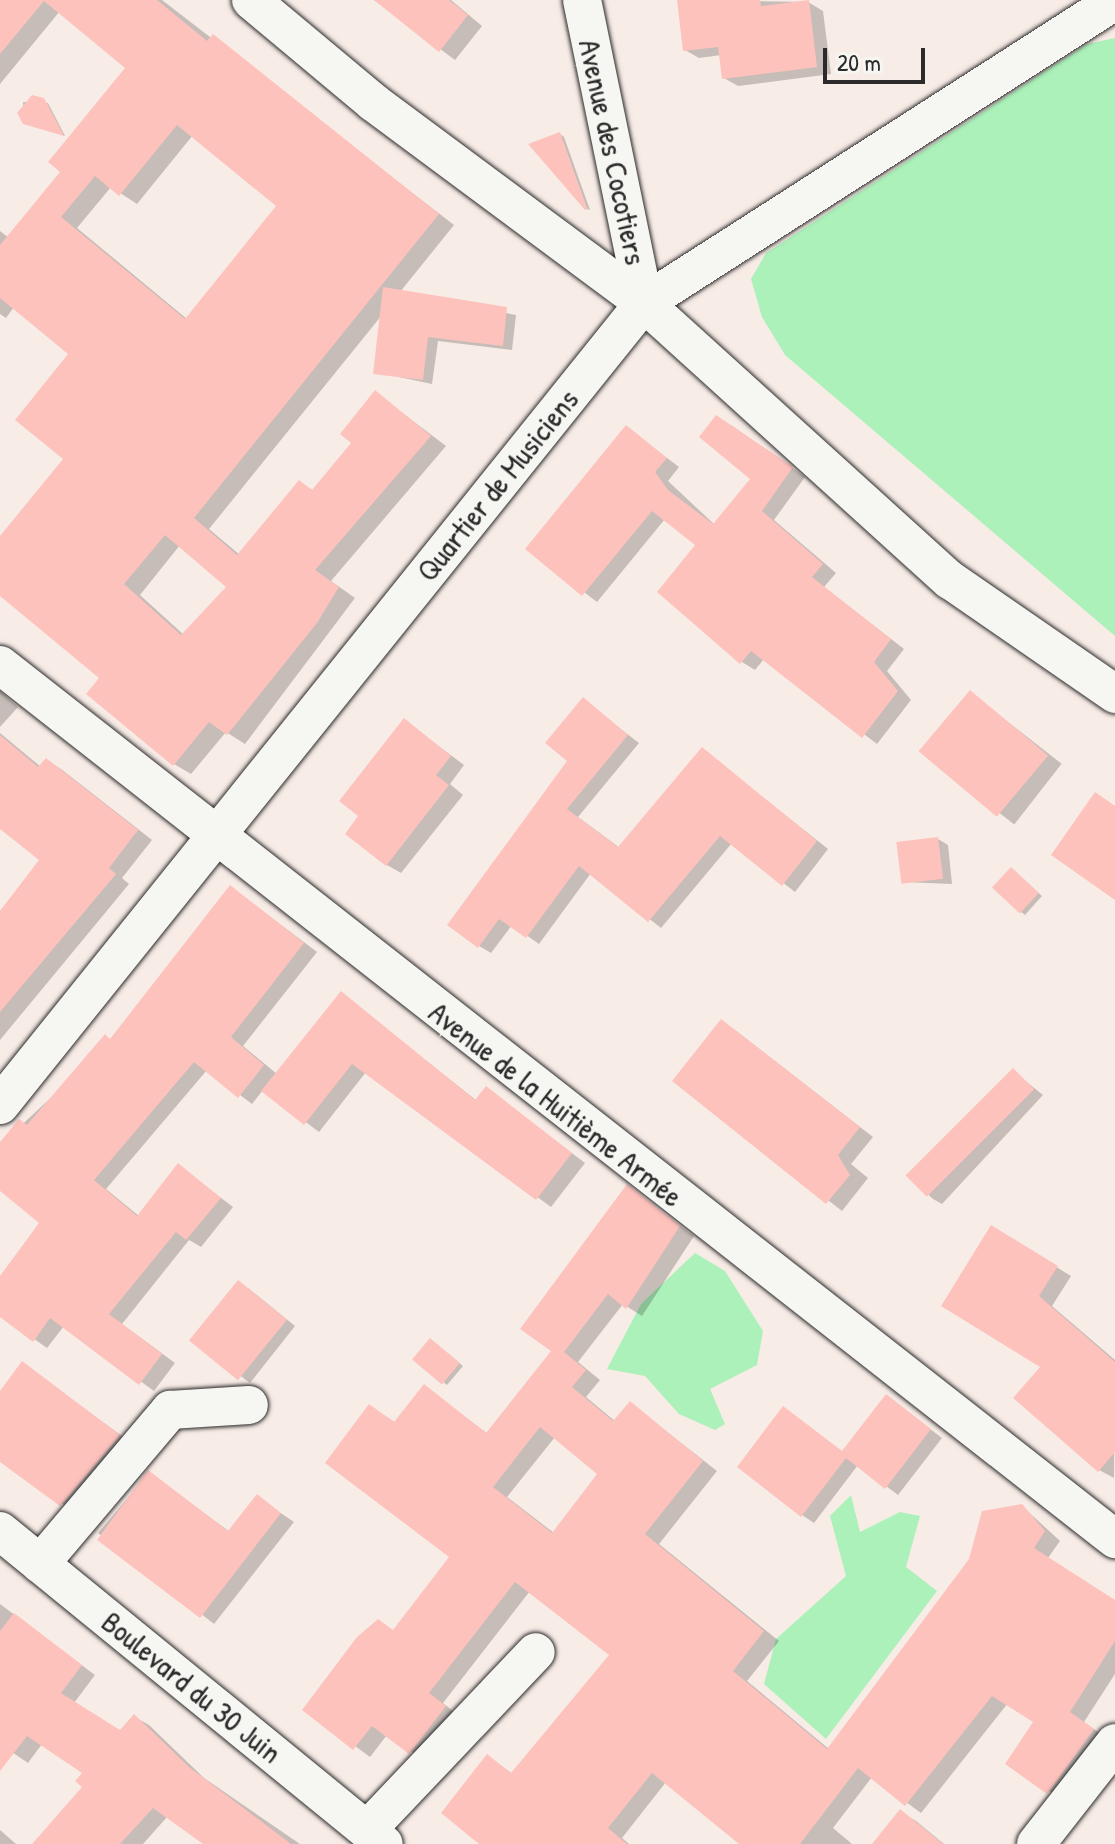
<!DOCTYPE html>
<meta charset="utf-8">
<style>
body{margin:0}
#map{position:relative;width:1115px;height:1844px;overflow:hidden;background:#f8ece7;font-family:"Patrick Hand",sans-serif}
div>[style]{position:absolute}
.green>*{inset:0;background:#acf0ba}
.shadow>*{inset:0;background:#0003;transform-origin:0 0}
.building>*{inset:0;background:#fec2bd;transform-origin:0 0}
.roads{filter:drop-shadow(0 0 2px #2b2b2b) drop-shadow(0 0 2px #2b2b2b)}
.minor>*{height:38px;margin:-19px;padding:0 19px;transform-origin:19px;border-radius:19px;background:#f6f6f2}
span{translate:-50% -50%;white-space:nowrap;text-align:center;line-height:1.15;-webkit-text-stroke:7px #f6f6f2;paint-order:stroke}
.street-label{font-size:30px;color:#2b2b2b}
.scale{position:absolute;left:823px;top:48px;width:102px;height:36px;box-sizing:border-box;border:4px solid #2b2b2b;border-top:0;padding-left:10px;font-size:24px;line-height:28px;white-space:nowrap;color:#2b2b2b;-webkit-text-stroke:6px #f6f6f2;paint-order:stroke}
</style>
<div id="map">
<div class="green">
<i style="clip-path:polygon(1115px 38px,1115px 636px,785px 355px,762px 317px,751px 279px,766px 253px,1087px 44px)"></i>
<i style="clip-path:polygon(695px 1253px,725px 1271px,763px 1331px,757px 1365px,710px 1389px,725px 1424px,715px 1430px,679px 1414px,645px 1376px,607px 1369px,641px 1304px)"></i>
<i style="clip-path:polygon(851px 1495px,860px 1532px,900px 1512px,920px 1516px,906px 1567px,937px 1591px,826px 1739px,764px 1684px,776px 1639px,846px 1576px,830px 1516px)"></i>
</div>
<div class="shadow">
<i style="clip-path:polygon(evenodd,0 0,162px 0,454px 225px,400px 292px,516px 315px,512px 350px,438px 341px,432px 384px,375px 372px,382px 315px,209px 529px,240px 555px,299px 482px,314px 491px,354px 443px,376px 393px,446px 446px,331px 581px,355px 598px,245px 744px,226px 732px,191px 774px,174px 764px,102px 678px,0 593px,0 539px,65px 459px,71px 354px,14px 307px,6px 318px,0 314px,0 231px,9px 238px,63px 171px,128px 67px,60px 11px,0 84px,0 0,193px 135px,279px 206px,187px 319px,77px 228px,111px 187px,137px 204px,193px 135px,0 0,180px 545px,229px 587px,184px 635px,140px 595px,180px 545px)"></i>
<i style="clip-path:polygon(374px 0,451px 0,482px 26px,455px 60px)"></i>
<i style="clip-path:polygon(679px 0,808px 2px,823px 11px,831px 74px,738px 86px,724px 78px,721px 55px,699px 58px,685px 50px)"></i>
<i style="clip-path:polygon(23px 102px,48px 103px,65px 136px,25px 122px)"></i>
<i style="clip-path:polygon(560px 134px,564px 137px,590px 210px,587px 209px)"></i>
<i style="clip-path:polygon(731px 425px,805px 477px,774px 520px,836px 573px,824px 587px,904px 649px,887px 671px,911px 700px,877px 744px,764px 659px,755px 670px,742px 662px,698px 545px,665px 519px,597px 602px,528px 549px,626px 427px,679px 467px,668px 481px,715px 525px,753px 478px)"></i>
<i style="clip-path:polygon(0 691px,18px 707px,0 727px)"></i>
<i style="left:971px;top:693px;width:115px;height:77px;rotate:38deg"></i>
<i style="clip-path:polygon(583px 700px,639px 743px,578px 817px,620px 848px,703px 750px,828px 849px,795px 892px,732px 843px,661px 928px,591px 873px,539px 944px,512px 925px,491px 953px,479px 946px,570px 761px)"></i>
<i style="clip-path:polygon(405px 721px,464px 765px,450px 784px,463px 795px,401px 873px,387px 865px,361px 816px)"></i>
<i style="clip-path:polygon(0 733px,41px 767px,46px 760px,61px 769px,152px 840px,122px 878px,129px 884px,0 1040px,0 911px,42px 859px,0 827px)"></i>
<i style="clip-path:polygon(938px 839px,948px 845px,952px 884px,903px 882px)"></i>
<i style="clip-path:polygon(1016px 872px,1042px 896px,1025px 915px,1021px 912px)"></i>
<i style="clip-path:polygon(231px 887px,317px 952px,243px 1046px,277px 1074px,341px 993px,477px 1101px,487px 1089px,585px 1163px,551px 1207px,366px 1072px,319px 1132px,263px 1090px,252px 1104px,207px 1070px,106px 1189px,139px 1216px,179px 1166px,233px 1207px,201px 1247px,189px 1240px,122px 1324px,175px 1363px,154px 1391px,64px 1326px,47px 1348px,0 1315px,0 1279px,42px 1223px,0 1188px,0 1145px,112px 1041px)"></i>
<i style="clip-path:polygon(735px 1030px,873px 1137px,851px 1164px,868px 1178px,842px 1211px,675px 1081px)"></i>
<i style="clip-path:polygon(1013px 1071px,1043px 1095px,942px 1204px,933px 1199px,913px 1180px)"></i>
<i style="clip-path:polygon(evenodd,627px 1187px,694px 1236px,642px 1316px,623px 1304px,578px 1362px,600px 1380px,586px 1397px,616px 1422px,630px 1403px,717px 1471px,659px 1544px,779px 1641px,747px 1681px,829px 1749px,971px 1560px,984px 1513px,1022px 1506px,1060px 1541px,1048px 1558px,1115px 1601px,1115px 1674px,1084px 1722px,1108px 1739px,1064px 1801px,1008px 1764px,1036px 1722px,1008px 1703px,921px 1813px,872px 1777px,833px 1828px,852px 1844px,740px 1844px,666px 1782px,622px 1838px,629px 1844px,483px 1844px,488px 1757px,513px 1774px,612px 1654px,530px 1591px,443px 1703px,460px 1717px,425px 1761px,387px 1735px,370px 1757px,305px 1709px,395px 1631px,452px 1556px,370px 1406px,396px 1423px,425px 1387px,488px 1434px,554px 1350px,627px 1187px,555px 1437px,600px 1473px,554px 1533px,507px 1497px,555px 1437px)"></i>
<i style="clip-path:polygon(1006px 1236px,1071px 1276px,1052px 1306px,1115px 1360px,1114px 1478px,1099px 1470px,1043px 1366px)"></i>
<i style="clip-path:polygon(248px 1288px,295px 1326px,250px 1383px,193px 1340px)"></i>
<i style="clip-path:polygon(435px 1343px,463px 1366px,447px 1385px,415px 1359px)"></i>
<i style="clip-path:polygon(23px 1364px,133px 1444px,75px 1513px,0 1459px,0 1395px)"></i>
<i style="clip-path:polygon(887px 1396px,942px 1438px,898px 1495px,858px 1465px,814px 1523px,802px 1515px,784px 1409px,843px 1452px)"></i>
<i style="clip-path:polygon(149px 1473px,230px 1532px,257px 1497px,294px 1522px,214px 1624px,98px 1533px)"></i>
<i style="clip-path:polygon(0 1604px,95px 1675px,74px 1703px,121px 1732px,135px 1717px,149px 1725px,204px 1778px,300px 1844px,206px 1844px,168px 1816px,143px 1844px,83px 1844px,85px 1773px,42px 1744px,28px 1763px,0 1744px)"></i>
<i style="clip-path:polygon(901px 1812px,916px 1821px,944px 1844px,875px 1844px)"></i>
<i style="clip-path:polygon(0 1830px,16px 1844px,0 1844px)"></i>
</div>
<div class="building">
<i style="clip-path:polygon(evenodd,0 0,157px 0,207px 41px,213px 34px,439px 214px,194px 518px,237px 555px,299px 480px,312px 490px,351px 443px,340px 434px,375px 390px,431px 436px,315px 570px,339px 587px,317px 623px,227px 735px,209px 722px,173px 766px,86px 694px,99px 678px,0 596px,0 536px,63px 459px,15px 420px,68px 354px,0 298px,0 245px,60px 172px,48px 162px,125px 68px,44px 1px,0 54px,0 0,177px 125px,276px 206px,185px 319px,61px 217px,95px 176px,119px 196px,177px 125px,0 0,165px 535px,226px 587px,181px 635px,124px 584px,165px 535px)"></i>
<i style="clip-path:polygon(374px 0,449px 0,468px 15px,439px 52px)"></i>
<i style="clip-path:polygon(677px 0,760px 0,761px 6px,809px 0,817px 67px,722px 79px,718px 47px,683px 51px)"></i>
<i style="clip-path:polygon(32px 95px,44px 98px,64px 136px,23px 124px,17px 113px)"></i>
<i style="clip-path:polygon(560px 132px,587px 209px,585px 210px,528px 144px)"></i>
<i style="clip-path:polygon(383px 287px,507px 307px,503px 346px,428px 337px,423px 380px,373px 374px)"></i>
<i style="clip-path:polygon(716px 415px,793px 467px,762px 511px,823px 564px,812px 577px,891px 639px,874px 662px,898px 691px,862px 738px,751px 651px,740px 664px,657px 592px,695px 545px,652px 511px,582px 596px,525px 549px,626px 425px,667px 458px,655px 472px,668px 490px,713px 524px,750px 479px,699px 437px)"></i>
<i style="left:970px;top:690px;width:102px;height:80px;rotate:40deg"></i>
<i style="clip-path:polygon(583px 697px,628px 735px,567px 809px,618px 847px,702px 747px,817px 841px,782px 886px,720px 836px,648px 922px,579px 866px,526px 938px,499px 919px,478px 948px,447px 925px,567px 761px,545px 743px)"></i>
<i style="clip-path:polygon(404px 718px,451px 756px,436px 775px,449px 785px,386px 866px,345px 834px,358px 816px,339px 801px)"></i>
<i style="clip-path:polygon(0 735px,38px 767px,46px 758px,138px 830px,109px 868px,116px 874px,0 1012px,0 911px,39px 860px,0 829px)"></i>
<i style="clip-path:polygon(1095px 792px,1115px 806px,1115px 900px,1051px 855px)"></i>
<i style="left:938px;top:837px;width:42px;height:42px;rotate:83deg"></i>
<i style="left:1011px;top:867px;width:38px;height:28px;rotate:43deg"></i>
<i style="clip-path:polygon(230px 885px,304px 943px,231px 1037px,264px 1065px,238px 1098px,194px 1062px,94px 1180px,137px 1216px,178px 1163px,221px 1198px,186px 1240px,176px 1232px,109px 1314px,162px 1354px,139px 1385px,50px 1318px,33px 1342px,0 1317px,0 1276px,39px 1223px,0 1191px,0 1142px,19px 1119px,27px 1125px,105px 1034px,110px 1039px)"></i>
<i style="clip-path:polygon(341px 991px,475px 1100px,486px 1086px,572px 1153px,536px 1200px,352px 1064px,304px 1125px,261px 1091px)"></i>
<i style="clip-path:polygon(721px 1019px,860px 1127px,838px 1155px,850px 1175px,826px 1204px,672px 1081px)"></i>
<i style="left:1013px;top:1068px;width:30px;height:152px;rotate:45deg"></i>
<i style="clip-path:polygon(evenodd,627px 1184px,680px 1226px,626px 1309px,608px 1294px,564px 1352px,586px 1370px,572px 1387px,613px 1421px,630px 1401px,703px 1461px,645px 1534px,764px 1631px,733px 1671px,827px 1749px,969px 1559px,982px 1511px,1022px 1504px,1045px 1531px,1034px 1548px,1115px 1600px,1115px 1641px,1070px 1712px,1094px 1729px,1047px 1794px,1005px 1764px,1033px 1722px,992px 1696px,905px 1806px,858px 1768px,800px 1844px,739px 1844px,652px 1773px,608px 1828px,627px 1844px,479px 1844px,441px 1813px,487px 1754px,511px 1773px,609px 1655px,515px 1582px,429px 1693px,446px 1706px,409px 1754px,372px 1726px,353px 1750px,302px 1710px,357px 1637px,378px 1619px,393px 1630px,449px 1557px,325px 1463px,369px 1404px,394px 1422px,424px 1384px,486px 1433px,551px 1351px,520px 1329px,627px 1184px,540px 1427px,597px 1474px,552px 1533px,493px 1487px,540px 1427px)"></i>
<i style="clip-path:polygon(991px 1225px,1058px 1266px,1039px 1296px,1115px 1362px,1115px 1452px,1098px 1472px,1013px 1398px,1040px 1367px,941px 1306px)"></i>
<i style="left:238px;top:1280px;width:63px;height:78px;rotate:39deg"></i>
<i style="left:430px;top:1338px;width:39px;height:28px;rotate:40deg"></i>
<i style="clip-path:polygon(22px 1361px,120px 1435px,60px 1506px,0 1462px,0 1391px)"></i>
<i style="clip-path:polygon(886px 1394px,931px 1429px,885px 1489px,846px 1458px,801px 1517px,737px 1467px,783px 1406px,842px 1451px)"></i>
<i style="clip-path:polygon(148px 1470px,228px 1531px,257px 1494px,281px 1513px,200px 1618px,97px 1540px)"></i>
<i style="clip-path:polygon(14px 1613px,82px 1665px,61px 1693px,120px 1730px,134px 1714px,189px 1767px,291px 1844px,203px 1844px,153px 1808px,120px 1844px,32px 1844px,82px 1787px,75px 1781px,82px 1773px,27px 1736px,0 1771px,0 1631px)"></i>
<i style="clip-path:polygon(900px 1809px,943px 1844px,872px 1844px)"></i>
</div>
<div class="roads">
<div class="minor">
<i style="left:251px;top:0;width:159px;rotate:39.9deg"></i>
<i style="left:373px;top:102px;width:337px;rotate:36.6deg"></i>
<i style="left:644px;top:303px;width:413px;rotate:42.2deg"></i>
<i style="left:950px;top:580px;width:201px;rotate:34.6deg"></i>
<i style="left:582px;top:0;width:309px;rotate:78.4deg"></i>
<i style="left:0;top:665px;width:1417px;rotate:38.09deg"></i>
<i style="left:0;top:1105px;width:1029px;rotate:-51.24deg"></i>
<i style="left:644px;top:303px;width:560px;rotate:-32.67deg"></i>
<i style="left:0;top:1531px;width:495px;rotate:39.2deg"></i>
<i style="left:40px;top:1564px;width:202px;rotate:-49.8deg"></i>
<i style="left:170px;top:1410px;width:79px;rotate:-3.6deg"></i>
<i style="left:367px;top:1830px;width:245px;rotate:-46.5deg"></i>
<i style="left:1036px;top:1844px;width:128px;rotate:-52deg"></i>
</div>
</div>
<div class="street-label">
<span style="left:613px;top:152px;rotate:78deg">Avenue des Cocotiers</span>
<span style="left:497px;top:485px;rotate:-51deg">Quartier de Musiciens</span>
<span style="left:556px;top:1104px;rotate:38deg">Avenue de la Huitième Armée</span>
<span style="left:192px;top:1687px;rotate:39deg">Boulevard du 30 Juin</span>
</div>
<div class="scale">20 m</div>
</div>
